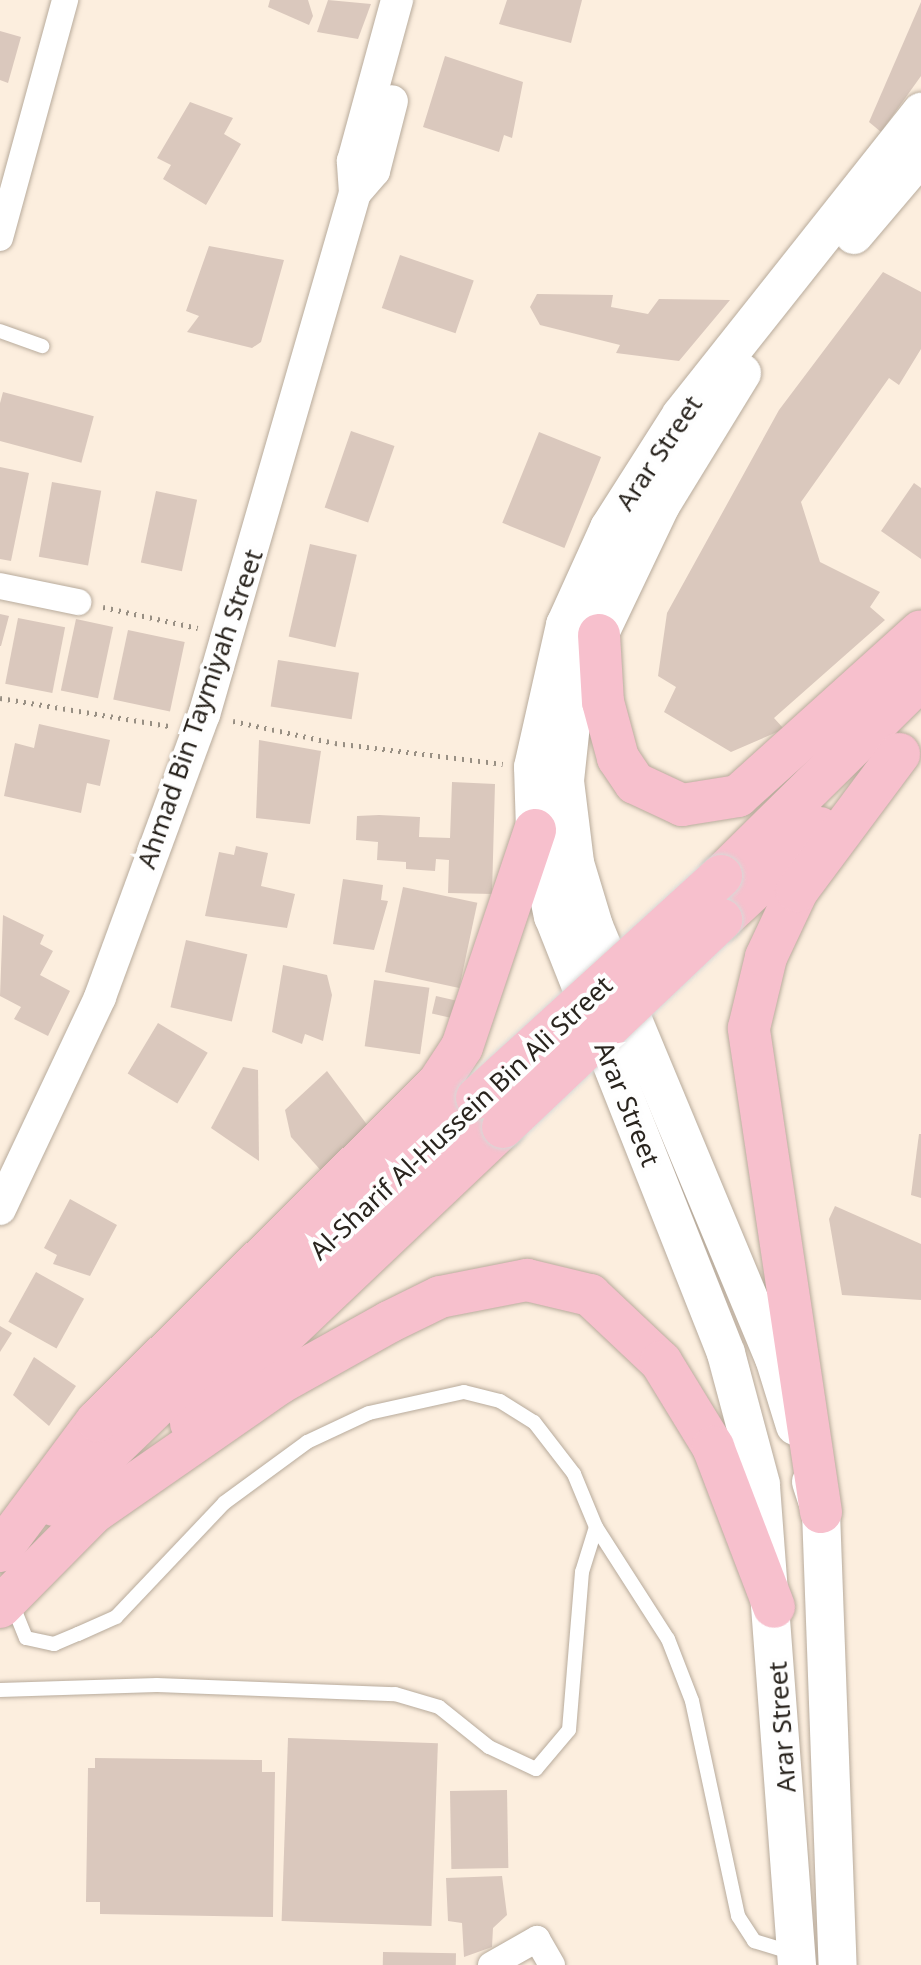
<!DOCTYPE html>
<style>
body{margin:0}
#map{position:relative;width:921px;height:1965px;overflow:hidden;background:#fceede;font-family:"Noto Sans",sans-serif}
div>[style]{position:absolute}
.building>*{inset:0;background:#dac8bd;transform-origin:0 0}
.path>*{height:5px;margin-top:-2.5px;transform-origin:0;background:repeating-linear-gradient(90deg,#988f83 0 2px,transparent 0 8px)}
.roads{filter:drop-shadow(0 0 2px #b8ab9c) drop-shadow(0 0 2px #b8ab9c)}
.service>*{height:14px;margin:-7px;padding:0 7px;transform-origin:7px;border-radius:7px;background:#fff}
.minor>*{height:26px;margin:-13px;padding:0 13px;transform-origin:13px;border-radius:13px;background:#fff}
.tertiary>*{height:32px;margin:-16px;padding:0 16px;transform-origin:16px;border-radius:16px;background:#fff}
.secondary>*{height:38px;margin:-19px;padding:0 19px;transform-origin:19px;border-radius:19px;background:#fff}
.primary>*{height:42px;margin:-21px;padding:0 21px;transform-origin:21px;border-radius:21px;background:#f7c0cd}
.bridges{filter:drop-shadow(0 0 2px #d8d8d6) drop-shadow(0 0 2px #d8d8d6)}
.primary-bridge>*{height:42px;margin:-21px;padding:0 21px;transform-origin:21px;border-radius:21px;background:#f7c0cd}
span{translate:-50% -50%;white-space:nowrap;text-align:center;line-height:1.15;-webkit-text-stroke:8px #fefefe;paint-order:stroke}
.street-label{font-size:26px;color:#29241e}
</style>
<div id="map">
<div class="building">
<i style="clip-path:polygon(270px 0,308px 0,313px 16px,309px 25px,268px 7px)"></i>
<i style="clip-path:polygon(328px 0,371px 4px,358px 39px,317px 32px)"></i>
<i style="clip-path:polygon(507px 0,582px 0,571px 43px,499px 24px)"></i>
<i style="clip-path:polygon(921px 2px,921px 76px,881px 132px,869px 122px)"></i>
<i style="clip-path:polygon(0 31px,21px 37px,8px 83px,0 80px)"></i>
<i style="clip-path:polygon(445px 56px,523px 82px,512px 138px,504px 135px,499px 152px,423px 127px)"></i>
<i style="clip-path:polygon(190px 102px,233px 118px,224px 134px,241px 144px,206px 205px,163px 179px,171px 165px,157px 158px)"></i>
<i style="clip-path:polygon(209px 246px,284px 260px,261px 342px,252px 348px,187px 332px,199px 316px,186px 311px)"></i>
<i style="left:400px;top:255px;width:78px;height:56px;rotate:19deg"></i>
<i style="clip-path:polygon(883px 272px,921px 292px,921px 349px,899px 385px,889px 378px,801px 502px,820px 562px,880px 592px,870px 607px,885px 620px,774px 718px,784px 729px,731px 752px,664px 712px,676px 687px,658px 676px,667px 613px,779px 410px)"></i>
<i style="clip-path:polygon(537px 294px,613px 295px,611px 307px,648px 314px,659px 299px,730px 300px,679px 361px,616px 353px,620px 345px,540px 325px,530px 307px)"></i>
<i style="left:3px;top:392px;width:94px;height:48px;rotate:15deg"></i>
<i style="left:351px;top:431px;width:46px;height:81px;rotate:19deg"></i>
<i style="left:539px;top:432px;width:67px;height:98px;rotate:22deg"></i>
<i style="clip-path:polygon(0 467px,29px 473px,11px 561px,0 559px)"></i>
<i style="left:52px;top:482px;width:50px;height:76px;rotate:10deg"></i>
<i style="clip-path:polygon(914px 483px,921px 488px,921px 559px,881px 531px)"></i>
<i style="left:156px;top:491px;width:42px;height:73px;rotate:12deg"></i>
<i style="left:310px;top:544px;width:48px;height:95px;rotate:13deg"></i>
<i style="clip-path:polygon(0 614px,9px 616px,1px 646px,0 646px)"></i>
<i style="left:18px;top:618px;width:48px;height:67px;rotate:11deg"></i>
<i style="left:76px;top:619px;width:38px;height:73px;rotate:12deg"></i>
<i style="left:128px;top:630px;width:58px;height:71px;rotate:12deg"></i>
<i style="left:278px;top:660px;width:82px;height:47px;rotate:9deg"></i>
<i style="clip-path:polygon(39px 724px,110px 740px,100px 786px,87px 783px,81px 813px,4px 796px,15px 743px,34px 748px)"></i>
<i style="clip-path:polygon(259px 740px,321px 751px,310px 824px,256px 818px)"></i>
<i style="clip-path:polygon(452px 782px,495px 784px,492px 894px,448px 893px,449px 860px,436px 859px,435px 871px,406px 869px,406px 862px,377px 860px,378px 842px,356px 840px,357px 816px,379px 815px,420px 817px,419px 837px,450px 838px)"></i>
<i style="clip-path:polygon(236px 846px,268px 853px,261px 886px,295px 894px,287px 928px,205px 916px,219px 852px,234px 855px)"></i>
<i style="clip-path:polygon(343px 879px,383px 885px,381px 900px,388px 901px,374px 950px,333px 944px)"></i>
<i style="left:403px;top:887px;width:76px;height:87px;rotate:12deg"></i>
<i style="clip-path:polygon(3px 915px,44px 935px,40px 944px,53px 951px,40px 975px,70px 991px,48px 1036px,14px 1019px,21px 1007px,0 996px)"></i>
<i style="left:186px;top:940px;width:63px;height:69px;rotate:13deg"></i>
<i style="clip-path:polygon(283px 965px,327px 975px,332px 995px,323px 1041px,305px 1034px,302px 1044px,272px 1032px)"></i>
<i style="left:374px;top:980px;width:56px;height:67px;rotate:8deg"></i>
<i style="left:436px;top:996px;width:27px;height:18px;rotate:13deg"></i>
<i style="left:158px;top:1023px;width:58px;height:59px;rotate:31deg"></i>
<i style="clip-path:polygon(243px 1067px,258px 1070px,259px 1161px,211px 1128px)"></i>
<i style="clip-path:polygon(327px 1071px,371px 1130px,324px 1174px,291px 1137px,285px 1110px)"></i>
<i style="clip-path:polygon(919px 1134px,921px 1134px,921px 1198px,911px 1195px)"></i>
<i style="clip-path:polygon(70px 1199px,117px 1225px,90px 1276px,53px 1264px,57px 1255px,44px 1248px)"></i>
<i style="clip-path:polygon(835px 1206px,921px 1244px,921px 1300px,842px 1295px,829px 1219px)"></i>
<i style="left:36px;top:1272px;width:55px;height:57px;rotate:29deg"></i>
<i style="clip-path:polygon(0 1326px,12px 1333px,0 1352px)"></i>
<i style="clip-path:polygon(34px 1357px,76px 1386px,49px 1426px,13px 1395px)"></i>
<i style="left:288px;top:1738px;width:150px;height:183px;rotate:2deg"></i>
<i style="clip-path:polygon(95px 1758px,262px 1760px,262px 1772px,275px 1772px,273px 1917px,100px 1914px,100px 1902px,86px 1902px,88px 1768px,95px 1768px)"></i>
<i style="left:507px;top:1790px;width:78px;height:57px;rotate:89deg"></i>
<i style="clip-path:polygon(502px 1876px,507px 1915px,493px 1928px,492px 1947px,464px 1957px,462px 1923px,448px 1921px,446px 1878px)"></i>
<i style="left:383px;top:1952px;width:73px;height:13px;rotate:1deg"></i>
</div>
<div class="path">
<i style="left:103px;top:607px;width:97px;rotate:12.5deg"></i>
<i style="left:0;top:698px;width:171px;rotate:9.4deg"></i>
<i style="left:233px;top:721px;width:104px;rotate:12.2deg"></i>
<i style="left:335px;top:743px;width:169px;rotate:7.1deg"></i>
</div>
<div class="roads">
<div class="service">
<i style="left:0;top:331px;width:45px;rotate:19.7deg"></i>
<i style="left:11px;top:1601px;width:40px;rotate:68deg"></i>
<i style="left:26px;top:1638px;width:29px;rotate:12deg"></i>
<i style="left:54px;top:1644px;width:26px;rotate:-23deg"></i>
<i style="left:78px;top:1634px;width:42px;rotate:-24.1deg"></i>
<i style="left:116px;top:1617px;width:157px;rotate:-46.5deg"></i>
<i style="left:224px;top:1503px;width:103px;rotate:-36.3deg"></i>
<i style="left:307px;top:1442px;width:68px;rotate:-25.1deg"></i>
<i style="left:369px;top:1413px;width:97px;rotate:-12.5deg"></i>
<i style="left:464px;top:1392px;width:37px;rotate:14deg"></i>
<i style="left:500px;top:1401px;width:40px;rotate:32deg"></i>
<i style="left:534px;top:1422px;width:66px;rotate:52.4deg"></i>
<i style="left:574px;top:1474px;width:57px;rotate:67.5deg"></i>
<i style="left:596px;top:1527px;width:133px;rotate:57.3deg"></i>
<i style="left:668px;top:1639px;width:66px;rotate:68.8deg"></i>
<i style="left:692px;top:1701px;width:220px;rotate:77.9deg"></i>
<i style="left:738px;top:1916px;width:30px;rotate:57deg"></i>
<i style="left:754px;top:1941px;width:41px;rotate:17.1deg"></i>
<i style="left:0;top:1690px;width:157px;rotate:-1.8deg"></i>
<i style="left:157px;top:1685px;width:238px;rotate:2.2deg"></i>
<i style="left:395px;top:1694px;width:46px;rotate:16.5deg"></i>
<i style="left:439px;top:1707px;width:64px;rotate:38.7deg"></i>
<i style="left:489px;top:1747px;width:52px;rotate:25.1deg"></i>
<i style="left:536px;top:1769px;width:51px;rotate:-49.8deg"></i>
<i style="left:569px;top:1730px;width:159px;rotate:-85.3deg"></i>
<i style="left:582px;top:1572px;width:47px;rotate:-72.7deg"></i>
</div>
<div class="minor">
<i style="left:0;top:238px;width:247px;rotate:-74.7deg"></i>
<i style="left:0;top:586px;width:80px;rotate:11.6deg"></i>
<i style="left:491px;top:1965px;width:53px;rotate:-29.5deg"></i>
<i style="left:537px;top:1939px;width:30px;rotate:60deg"></i>
</div>
<div class="tertiary">
<i style="left:355px;top:193px;width:29px;rotate:-49deg"></i>
<i style="left:374px;top:171px;width:72px;rotate:-75.6deg"></i>
<i style="left:0;top:1209px;width:234px;rotate:-64.7deg"></i>
<i style="left:100px;top:997px;width:301px;rotate:-69.8deg"></i>
<i style="left:204px;top:715px;width:543px;rotate:-73.87deg"></i>
<i style="left:355px;top:193px;width:32px;rotate:-94deg"></i>
<i style="left:353px;top:161px;width:167px;rotate:-74.7deg"></i>
</div>
<div class="secondary">
<i style="left:854px;top:235px;width:104px;rotate:-49.7deg"></i>
<i style="left:742px;top:373px;width:155px;rotate:121.5deg"></i>
<i style="left:661px;top:505px;width:144px;rotate:115.5deg"></i>
<i style="left:599px;top:635px;width:84px;rotate:108.6deg"></i>
<i style="left:572px;top:715px;width:66px;rotate:96.1deg"></i>
<i style="left:565px;top:781px;width:83px;rotate:83deg"></i>
<i style="left:575px;top:863px;width:66px;rotate:73.2deg"></i>
<i style="left:594px;top:926px;width:468px;rotate:67.4deg"></i>
<i style="left:774px;top:1358px;width:71px;rotate:72.8deg"></i>
<i style="left:811px;top:1482px;width:32px;rotate:72deg"></i>
<i style="left:821px;top:1512px;width:453px;rotate:87.9deg"></i>
<i style="left:797px;top:1965px;width:482px;rotate:-94.3deg"></i>
<i style="left:761px;top:1484px;width:136px;rotate:-105deg"></i>
<i style="left:726px;top:1353px;width:469px;rotate:-111.6deg"></i>
<i style="left:553px;top:917px;width:89px;rotate:-101.7deg"></i>
<i style="left:535px;top:830px;width:63px;rotate:-91.8deg"></i>
<i style="left:533px;top:767px;width:146px;rotate:-77.3deg"></i>
<i style="left:565px;top:625px;width:107px;rotate:-65.6deg"></i>
<i style="left:609px;top:528px;width:134px;rotate:-57.5deg"></i>
<i style="left:681px;top:415px;width:387px;rotate:-51.6deg"></i>
</div>
<div class="primary">
<i style="left:599px;top:635px;width:67px;rotate:86.6deg"></i>
<i style="left:603px;top:702px;width:58px;rotate:75deg"></i>
<i style="left:618px;top:758px;width:30px;rotate:56deg"></i>
<i style="left:635px;top:783px;width:52px;rotate:25.1deg"></i>
<i style="left:682px;top:805px;width:57px;rotate:-9.1deg"></i>
<i style="left:738px;top:796px;width:246px;rotate:-42deg"></i>
<i style="left:721px;top:876px;width:281px;rotate:-44.6deg"></i>
<i style="left:721px;top:920px;width:135px;rotate:-42.9deg"></i>
<i style="left:191px;top:1423px;width:430px;rotate:-43.5deg"></i>
<i style="left:54px;top:1505px;width:587px;rotate:-43.9deg"></i>
<i style="left:821px;top:1512px;width:489px;rotate:-98.5deg"></i>
<i style="left:749px;top:1028px;width:73px;rotate:-76.5deg"></i>
<i style="left:766px;top:957px;width:73px;rotate:-64.8deg"></i>
<i style="left:797px;top:891px;width:171px;rotate:-53.3deg"></i>
<i style="left:87px;top:1517px;width:235px;rotate:-34.8deg"></i>
<i style="left:280px;top:1383px;width:125px;rotate:-29.2deg"></i>
<i style="left:389px;top:1322px;width:57px;rotate:-26.1deg"></i>
<i style="left:440px;top:1297px;width:89px;rotate:-11.1deg"></i>
<i style="left:527px;top:1280px;width:65px;rotate:13.4deg"></i>
<i style="left:590px;top:1295px;width:98px;rotate:43.3deg"></i>
<i style="left:661px;top:1362px;width:100px;rotate:58.5deg"></i>
<i style="left:713px;top:1447px;width:171px;rotate:69.1deg"></i>
<i style="left:0;top:1551px;width:162px;rotate:-53.3deg"></i>
<i style="left:97px;top:1421px;width:478px;rotate:-44.7deg"></i>
<i style="left:437px;top:1085px;width:45px;rotate:-56.7deg"></i>
<i style="left:462px;top:1047px;width:229px;rotate:-71.4deg"></i>
<i style="left:0;top:1607px;width:155px;rotate:-45.3deg"></i>
</div>
</div>
<div class="bridges">
<div class="primary-bridge">
<i style="left:477px;top:1098px;width:330px;rotate:-42.3deg"></i>
<i style="left:503px;top:1127px;width:301px;rotate:-43.5deg"></i>
</div>
</div>
<div class="street-label">
<span style="left:659px;top:453px;rotate:-56deg">Arar Street</span>
<span style="left:200px;top:709px;rotate:-71deg">Ahmad Bin Taymiyah Street</span>
<span style="left:627px;top:1104px;rotate:68deg">Arar Street</span>
<span style="left:461px;top:1118px;rotate:-43deg">Al-Sharif Al-Hussein Bin Ali Street</span>
<span style="left:782px;top:1727px;rotate:-94deg">Arar Street</span>
</div>
</div>
